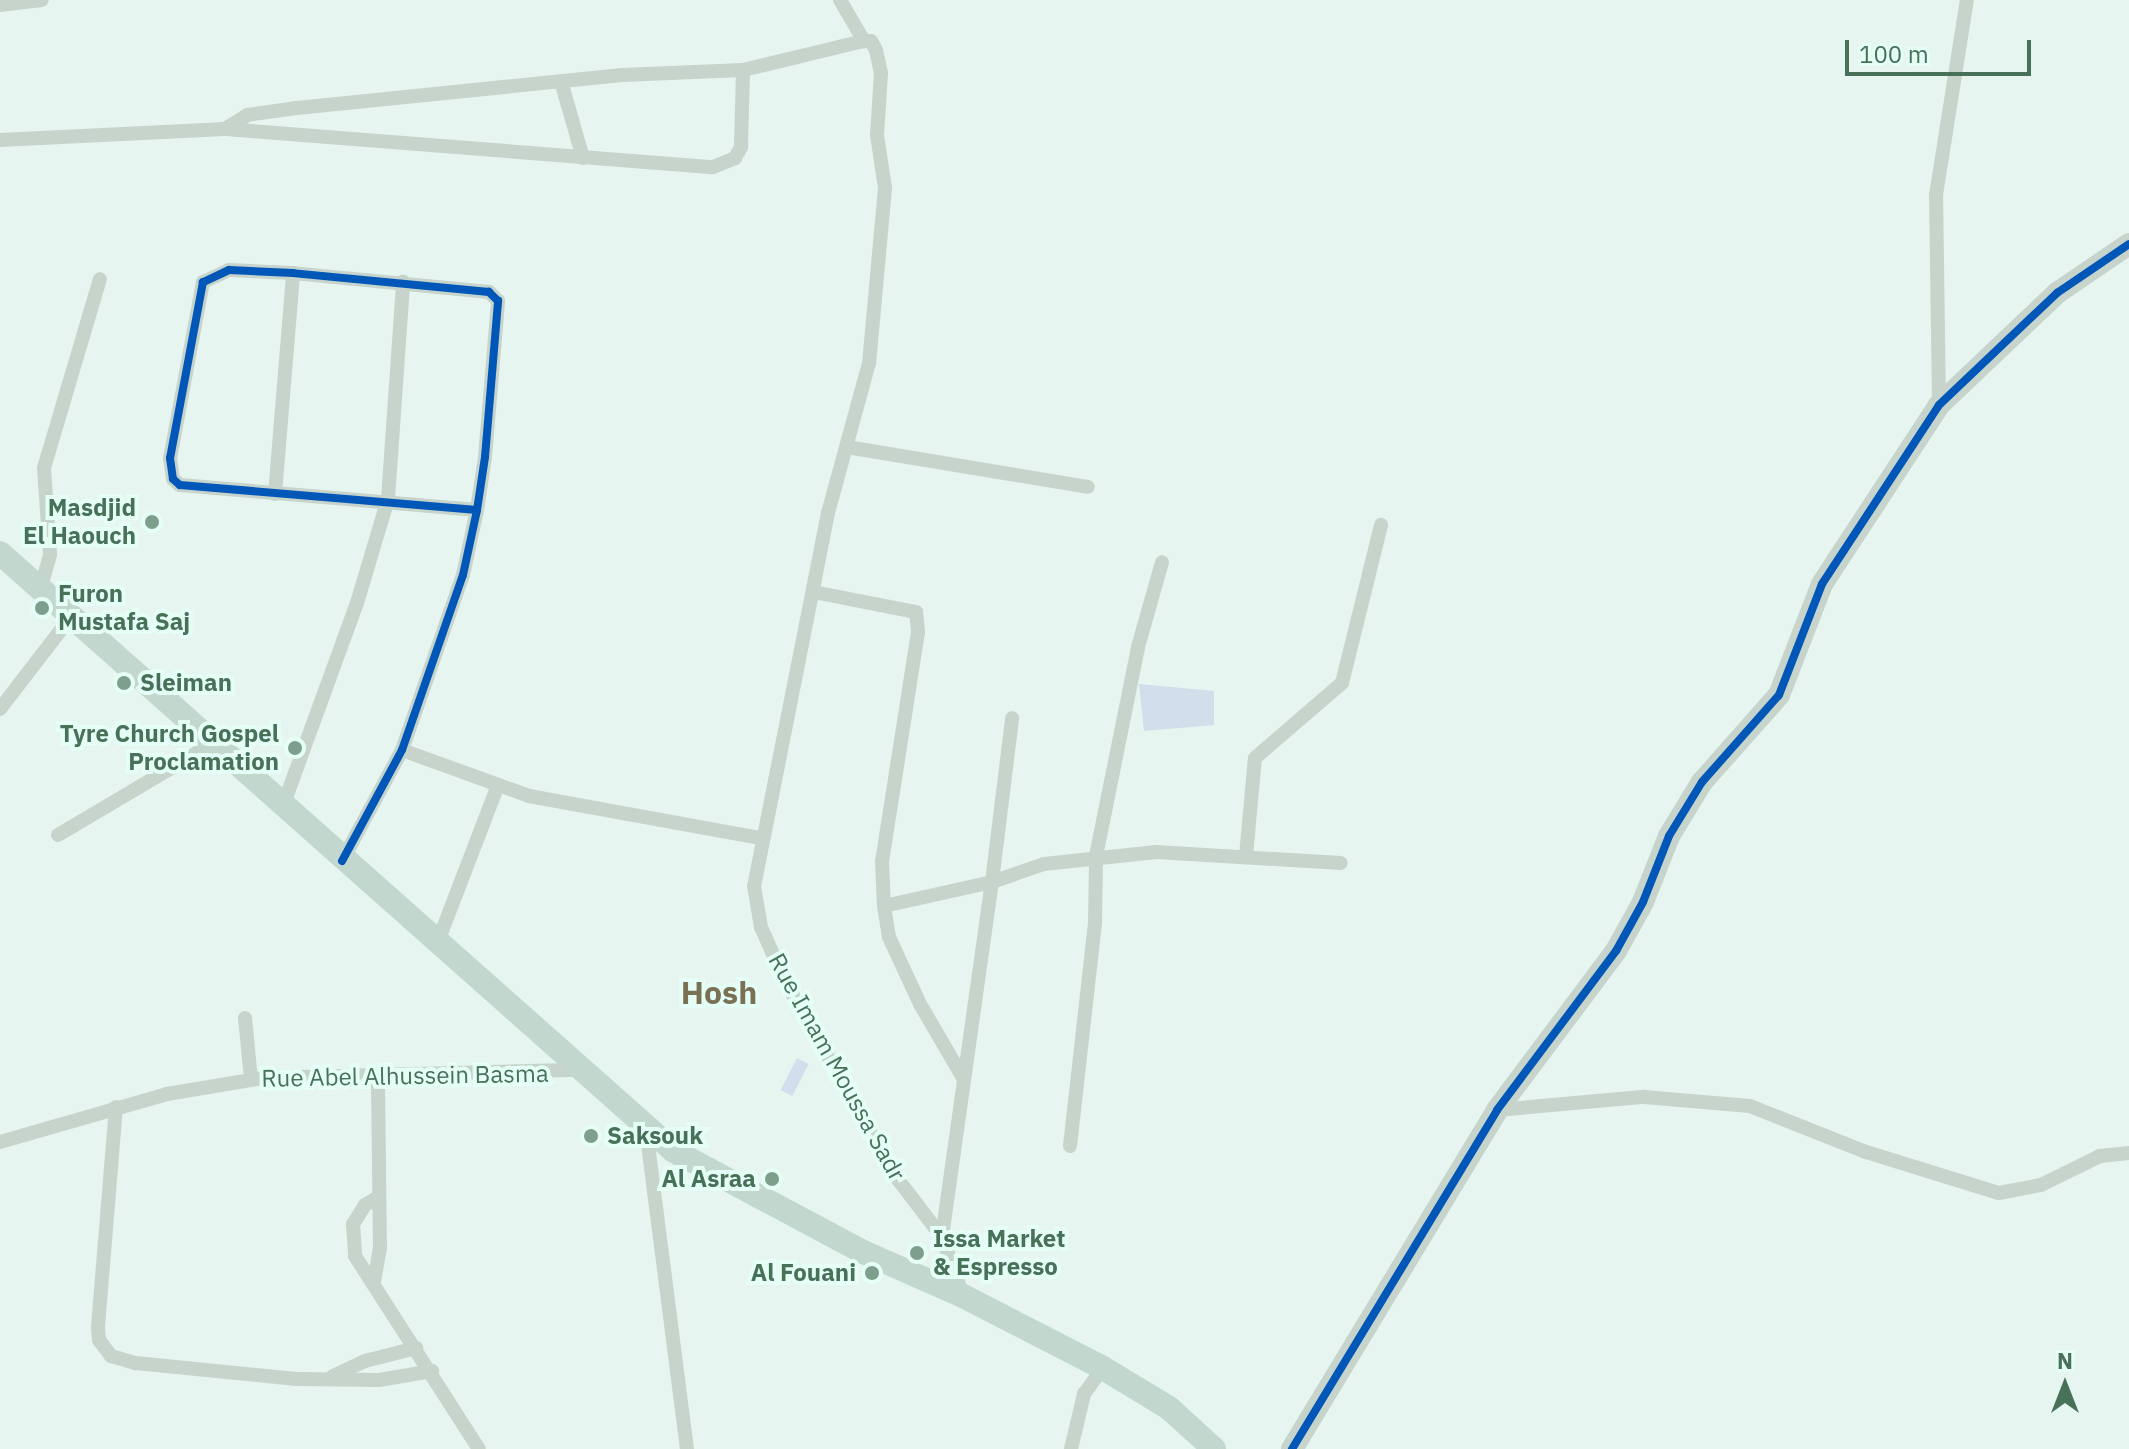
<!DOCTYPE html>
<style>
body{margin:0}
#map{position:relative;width:2129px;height:1449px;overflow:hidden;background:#e6f5f0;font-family:"IBM Plex Sans",sans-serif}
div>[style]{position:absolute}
.green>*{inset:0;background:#d1deec;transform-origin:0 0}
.street>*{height:14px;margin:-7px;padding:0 7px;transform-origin:7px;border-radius:7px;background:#c6d4cc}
.secondary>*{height:22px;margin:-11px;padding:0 11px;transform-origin:11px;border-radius:11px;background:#c6d4cc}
.primary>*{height:24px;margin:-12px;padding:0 12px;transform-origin:12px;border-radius:12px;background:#c2d7ce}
.cycleway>*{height:8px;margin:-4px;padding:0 4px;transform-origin:4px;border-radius:4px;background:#0057b8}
.dots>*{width:22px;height:22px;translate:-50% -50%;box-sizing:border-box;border:4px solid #e5fff7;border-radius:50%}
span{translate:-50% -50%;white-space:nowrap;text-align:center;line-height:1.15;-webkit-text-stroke:8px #e5fff7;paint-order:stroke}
.poi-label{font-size:24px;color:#48715a;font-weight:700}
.right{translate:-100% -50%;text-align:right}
.left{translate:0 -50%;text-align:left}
.street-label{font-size:24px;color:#48715a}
.district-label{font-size:32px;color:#7a7053;font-weight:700}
.north{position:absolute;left:2025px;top:1345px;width:80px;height:80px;-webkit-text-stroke:6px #e5fff7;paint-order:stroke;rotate:0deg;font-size:22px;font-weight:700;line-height:32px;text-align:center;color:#48715a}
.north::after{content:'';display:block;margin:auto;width:28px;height:36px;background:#48715a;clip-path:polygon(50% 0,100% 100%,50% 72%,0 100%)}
.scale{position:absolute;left:1845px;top:40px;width:186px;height:36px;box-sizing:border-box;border:4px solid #48715a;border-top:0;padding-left:10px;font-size:24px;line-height:28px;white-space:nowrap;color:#48715a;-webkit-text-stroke:6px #e5fff7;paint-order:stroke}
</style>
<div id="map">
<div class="green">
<i style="clip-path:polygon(1139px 684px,1214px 691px,1214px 725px,1144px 731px)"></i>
<i style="left:797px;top:1058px;width:13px;height:36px;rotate:27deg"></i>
</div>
<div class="street">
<i style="left:840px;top:0;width:48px;rotate:59.7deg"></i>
<i style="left:864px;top:41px;width:7px"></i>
<i style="left:871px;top:41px;width:10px;rotate:61deg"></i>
<i style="left:876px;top:50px;width:24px;rotate:78deg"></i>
<i style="left:881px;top:73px;width:62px;rotate:93.7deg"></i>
<i style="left:877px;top:135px;width:54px;rotate:81.4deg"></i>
<i style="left:885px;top:188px;width:176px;rotate:95.2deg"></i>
<i style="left:869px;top:363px;width:156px;rotate:105.3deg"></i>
<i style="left:828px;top:513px;width:380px;rotate:101.2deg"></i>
<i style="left:754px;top:886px;width:42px;rotate:80.3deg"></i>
<i style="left:761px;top:927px;width:55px;rotate:66.3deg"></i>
<i style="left:783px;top:977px;width:225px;rotate:60.7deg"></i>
<i style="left:893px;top:1173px;width:81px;rotate:52.6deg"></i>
<i style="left:942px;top:1237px;width:63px;rotate:70.4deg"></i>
<i style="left:0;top:5px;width:42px;rotate:-6.8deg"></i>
<i style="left:561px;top:81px;width:80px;rotate:74.1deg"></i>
<i style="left:226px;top:129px;width:488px;rotate:4.5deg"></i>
<i style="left:713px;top:167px;width:24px;rotate:-22deg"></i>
<i style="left:735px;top:158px;width:13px;rotate:-61deg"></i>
<i style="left:741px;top:147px;width:77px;rotate:-88.5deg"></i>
<i style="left:0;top:140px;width:225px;rotate:-2.8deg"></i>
<i style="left:225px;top:129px;width:26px;rotate:-32deg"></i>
<i style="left:247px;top:115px;width:50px;rotate:-8deg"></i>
<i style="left:297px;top:108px;width:327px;rotate:-5.8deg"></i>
<i style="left:622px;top:75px;width:121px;rotate:-2.4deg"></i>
<i style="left:743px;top:70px;width:124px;rotate:-13.5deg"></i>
<i style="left:1939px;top:405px;width:210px;rotate:-90.8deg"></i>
<i style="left:1936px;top:195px;width:197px;rotate:-81deg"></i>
<i style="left:847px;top:447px;width:244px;rotate:9.4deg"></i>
<i style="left:275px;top:494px;width:222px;rotate:-85.3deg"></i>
<i style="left:40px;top:590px;width:37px;rotate:-74deg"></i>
<i style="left:50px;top:554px;width:86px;rotate:-94deg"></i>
<i style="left:44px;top:468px;width:197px;rotate:-73.5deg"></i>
<i style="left:814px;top:592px;width:104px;rotate:11.1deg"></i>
<i style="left:916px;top:612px;width:20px;rotate:84deg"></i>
<i style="left:918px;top:632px;width:232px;rotate:98.9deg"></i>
<i style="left:882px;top:861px;width:45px;rotate:87.5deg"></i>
<i style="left:884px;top:906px;width:31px;rotate:81deg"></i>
<i style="left:889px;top:937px;width:74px;rotate:65.2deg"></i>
<i style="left:920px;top:1004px;width:86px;rotate:59.8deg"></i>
<i style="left:0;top:709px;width:115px;rotate:-52.4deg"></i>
<i style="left:402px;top:750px;width:135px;rotate:19.9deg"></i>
<i style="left:529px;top:796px;width:234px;rotate:10.3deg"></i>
<i style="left:283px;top:806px;width:216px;rotate:-70deg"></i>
<i style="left:357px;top:603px;width:109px;rotate:-73.4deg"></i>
<i style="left:388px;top:499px;width:218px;rotate:-86deg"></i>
<i style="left:58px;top:835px;width:179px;rotate:-30.6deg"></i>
<i style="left:1246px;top:856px;width:98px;rotate:-84.8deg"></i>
<i style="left:1255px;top:758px;width:115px;rotate:-40.8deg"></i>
<i style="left:1342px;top:683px;width:163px;rotate:-76.1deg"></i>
<i style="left:342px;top:861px;width:126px;rotate:-61.6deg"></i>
<i style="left:402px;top:750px;width:185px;rotate:-70.8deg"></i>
<i style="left:463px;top:575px;width:66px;rotate:-77.8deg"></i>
<i style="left:477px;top:510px;width:54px;rotate:-81.4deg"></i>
<i style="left:485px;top:457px;width:157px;rotate:-85.2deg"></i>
<i style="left:498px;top:301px;width:13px;rotate:-135deg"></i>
<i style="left:489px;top:292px;width:197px;rotate:-174.5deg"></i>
<i style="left:293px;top:273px;width:64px;rotate:-177.3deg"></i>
<i style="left:229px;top:270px;width:29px;rotate:155deg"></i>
<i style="left:203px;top:282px;width:179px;rotate:100.6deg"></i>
<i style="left:170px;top:458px;width:21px;rotate:82deg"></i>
<i style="left:173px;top:479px;width:9px;rotate:41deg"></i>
<i style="left:180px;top:485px;width:298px;rotate:4.8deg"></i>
<i style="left:884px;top:906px;width:111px;rotate:-12.5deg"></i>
<i style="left:992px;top:882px;width:165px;rotate:-83deg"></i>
<i style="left:437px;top:944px;width:170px;rotate:-69deg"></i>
<i style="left:245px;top:1018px;width:61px;rotate:84.4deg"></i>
<i style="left:116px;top:1107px;width:222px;rotate:94.7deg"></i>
<i style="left:98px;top:1328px;width:12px;rotate:85deg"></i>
<i style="left:99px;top:1340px;width:20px;rotate:53deg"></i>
<i style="left:111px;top:1356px;width:26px;rotate:16deg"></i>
<i style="left:136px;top:1363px;width:161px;rotate:5.7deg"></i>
<i style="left:296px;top:1379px;width:83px;rotate:0.7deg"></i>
<i style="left:379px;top:1380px;width:54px;rotate:-9.6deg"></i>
<i style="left:1497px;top:1110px;width:148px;rotate:-5.1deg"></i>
<i style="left:1644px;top:1097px;width:106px;rotate:4.9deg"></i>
<i style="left:1750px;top:1106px;width:122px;rotate:21.7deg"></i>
<i style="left:1863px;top:1151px;width:142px;rotate:17.2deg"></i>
<i style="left:1999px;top:1193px;width:43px;rotate:-10.8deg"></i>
<i style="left:2041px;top:1185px;width:66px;rotate:-26.2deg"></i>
<i style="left:2100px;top:1156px;width:29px;rotate:-6deg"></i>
<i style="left:646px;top:1129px;width:323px;rotate:82.7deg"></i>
<i style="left:0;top:1142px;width:174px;rotate:-16deg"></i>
<i style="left:167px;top:1094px;width:97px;rotate:-9.5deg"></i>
<i style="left:263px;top:1078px;width:316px;rotate:-1.5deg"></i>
<i style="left:1070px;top:1146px;width:224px;rotate:-83.6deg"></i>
<i style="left:1095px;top:923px;width:67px;rotate:-89.1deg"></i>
<i style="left:1096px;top:856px;width:213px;rotate:-78.6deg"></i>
<i style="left:1138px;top:647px;width:88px;rotate:-74.2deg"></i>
<i style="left:375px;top:1199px;width:12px;rotate:149deg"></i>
<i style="left:365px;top:1205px;width:22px;rotate:122deg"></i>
<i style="left:353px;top:1224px;width:32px;rotate:86deg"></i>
<i style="left:355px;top:1256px;width:229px;rotate:57.3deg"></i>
<i style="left:942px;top:1237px;width:359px;rotate:-82deg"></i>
<i style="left:992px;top:882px;width:55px;rotate:-19.1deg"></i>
<i style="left:1044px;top:864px;width:113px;rotate:-6.1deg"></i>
<i style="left:1156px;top:852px;width:185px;rotate:3.4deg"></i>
<i style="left:374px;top:1282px;width:35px;rotate:-80deg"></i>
<i style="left:380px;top:1248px;width:175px;rotate:-90.7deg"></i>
<i style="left:333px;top:1376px;width:35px;rotate:-25deg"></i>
<i style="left:365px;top:1361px;width:53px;rotate:-14.3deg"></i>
<i style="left:1071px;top:1449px;width:57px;rotate:-76.7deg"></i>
<i style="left:1084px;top:1394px;width:32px;rotate:-54deg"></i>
</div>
<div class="secondary">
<i style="left:1292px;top:1449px;width:396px;rotate:-58.8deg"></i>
<i style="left:1497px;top:1110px;width:199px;rotate:-53.2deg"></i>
<i style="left:1616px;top:951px;width:56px;rotate:-61.1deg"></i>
<i style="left:1643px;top:902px;width:71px;rotate:-68.5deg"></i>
<i style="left:1669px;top:836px;width:63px;rotate:-58.6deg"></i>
<i style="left:1702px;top:782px;width:116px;rotate:-48.5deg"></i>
<i style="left:1779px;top:695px;width:119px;rotate:-68.8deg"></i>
<i style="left:1822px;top:584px;width:214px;rotate:-56.8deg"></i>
<i style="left:1939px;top:405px;width:163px;rotate:-43.5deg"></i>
<i style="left:2057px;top:293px;width:87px;rotate:-34.2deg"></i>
</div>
<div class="primary">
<i style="left:0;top:553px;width:901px;rotate:41.58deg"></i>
<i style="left:674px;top:1151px;width:212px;rotate:28.1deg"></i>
<i style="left:861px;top:1251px;width:111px;rotate:23.8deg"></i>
<i style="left:963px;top:1296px;width:157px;rotate:27.2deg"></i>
<i style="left:1103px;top:1368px;width:77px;rotate:31.2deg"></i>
<i style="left:1169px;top:1408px;width:61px;rotate:42.3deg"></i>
</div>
<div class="cycleway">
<i style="left:342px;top:861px;width:126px;rotate:-61.6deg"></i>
<i style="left:402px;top:750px;width:185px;rotate:-70.8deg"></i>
<i style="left:463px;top:575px;width:66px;rotate:-77.8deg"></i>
<i style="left:477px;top:510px;width:54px;rotate:-81.4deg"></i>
<i style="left:485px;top:457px;width:157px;rotate:-85.2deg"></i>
<i style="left:498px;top:301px;width:13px;rotate:-135deg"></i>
<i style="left:489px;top:292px;width:197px;rotate:-174.5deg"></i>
<i style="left:293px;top:273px;width:64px;rotate:-177.3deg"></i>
<i style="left:229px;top:270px;width:29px;rotate:155deg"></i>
<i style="left:203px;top:282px;width:179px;rotate:100.6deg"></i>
<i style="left:170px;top:458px;width:21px;rotate:82deg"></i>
<i style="left:173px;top:479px;width:9px;rotate:41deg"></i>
<i style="left:180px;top:485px;width:298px;rotate:4.8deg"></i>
<i style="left:1292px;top:1449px;width:396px;rotate:-58.8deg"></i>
<i style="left:1497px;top:1110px;width:199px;rotate:-53.2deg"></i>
<i style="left:1616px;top:951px;width:56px;rotate:-61.1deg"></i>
<i style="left:1643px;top:902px;width:71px;rotate:-68.5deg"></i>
<i style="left:1669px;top:836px;width:63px;rotate:-58.6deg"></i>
<i style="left:1702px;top:782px;width:116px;rotate:-48.5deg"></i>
<i style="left:1779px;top:695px;width:119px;rotate:-68.8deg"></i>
<i style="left:1822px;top:584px;width:214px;rotate:-56.8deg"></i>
<i style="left:1939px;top:405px;width:163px;rotate:-43.5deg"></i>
<i style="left:2057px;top:293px;width:87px;rotate:-34.2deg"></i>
</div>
<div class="dots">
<i style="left:152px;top:522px;background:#7f9f8e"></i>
<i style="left:42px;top:608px;background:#7f9f8e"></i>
<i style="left:124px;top:683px;background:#7f9f8e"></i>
<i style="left:295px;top:748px;background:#7f9f8e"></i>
<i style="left:591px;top:1136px;background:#7f9f8e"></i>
<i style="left:772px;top:1179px;background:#7f9f8e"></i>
<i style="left:917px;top:1253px;background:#7f9f8e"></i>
<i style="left:872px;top:1273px;background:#7f9f8e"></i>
</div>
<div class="poi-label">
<span class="right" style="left:136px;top:522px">Masdjid<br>El Haouch</span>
<span class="left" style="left:58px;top:608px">Furon<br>Mustafa Saj</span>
<span class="left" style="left:140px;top:683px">Sleiman</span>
<span class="right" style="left:279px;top:748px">Tyre Church Gospel<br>Proclamation</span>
<span class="left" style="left:607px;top:1136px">Saksouk</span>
<span class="right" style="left:756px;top:1179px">Al Asraa</span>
<span class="left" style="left:933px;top:1253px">Issa Market<br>&amp; Espresso</span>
<span class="right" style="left:856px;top:1273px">Al Fouani</span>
</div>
<div class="street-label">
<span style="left:837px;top:1067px;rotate:61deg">Rue Imam Moussa Sadr</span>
<span style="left:405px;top:1076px;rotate:-1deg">Rue Abel Alhussein Basma</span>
</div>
<div class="district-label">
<span style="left:719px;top:992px">Hosh</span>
</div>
<div class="north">N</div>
<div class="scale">100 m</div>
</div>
